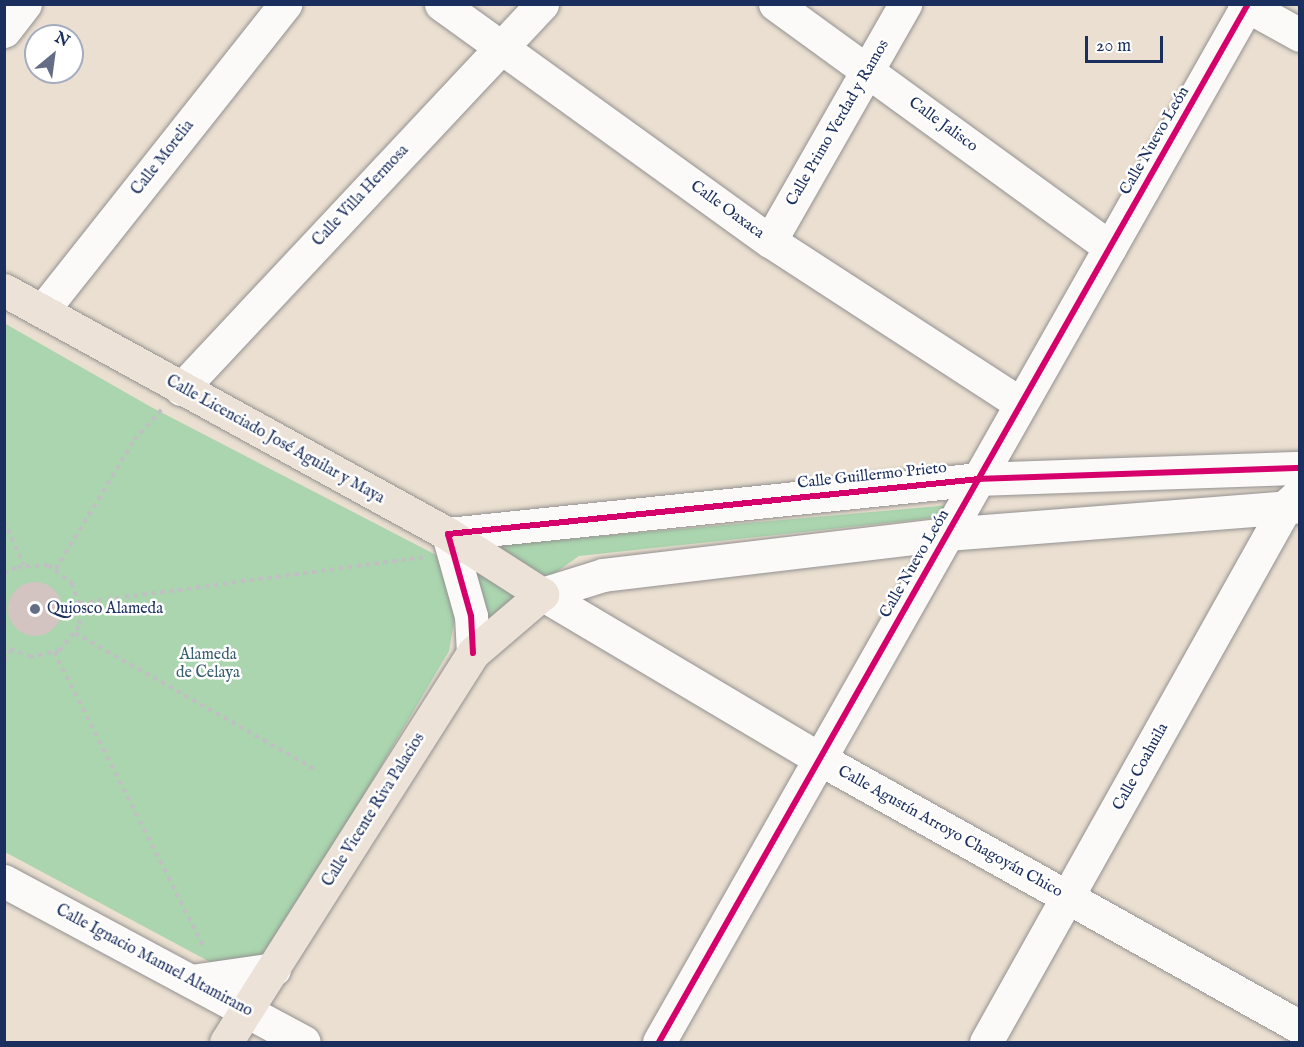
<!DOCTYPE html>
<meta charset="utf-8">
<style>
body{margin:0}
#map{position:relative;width:1304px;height:1047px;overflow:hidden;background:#eadfd0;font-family:"IM FELL English",serif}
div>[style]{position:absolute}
.green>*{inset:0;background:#aad5ae}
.building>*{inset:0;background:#d3c4c2}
.round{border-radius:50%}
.path>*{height:4px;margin-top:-2px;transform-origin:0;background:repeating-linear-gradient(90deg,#c0c0c2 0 4.5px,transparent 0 9px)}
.roads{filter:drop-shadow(0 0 2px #939191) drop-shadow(0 0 2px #939191)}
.minor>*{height:33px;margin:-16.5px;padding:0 16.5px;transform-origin:16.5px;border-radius:16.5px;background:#fcfaf8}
.major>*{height:33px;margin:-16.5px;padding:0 16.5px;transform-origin:16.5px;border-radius:16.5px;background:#ece2d8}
.cycleway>*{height:6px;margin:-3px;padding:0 3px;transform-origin:3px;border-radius:3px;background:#d6006c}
.dots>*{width:16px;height:16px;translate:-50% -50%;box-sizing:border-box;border:3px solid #fff;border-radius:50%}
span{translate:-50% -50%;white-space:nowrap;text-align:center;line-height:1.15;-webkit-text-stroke:5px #fff;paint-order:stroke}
.street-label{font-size:16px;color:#1b2f5e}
.poi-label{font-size:16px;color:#1b2f5e}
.left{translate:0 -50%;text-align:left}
.park-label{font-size:16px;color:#365e6e}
.frame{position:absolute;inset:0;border:6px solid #1b2f5e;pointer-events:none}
.north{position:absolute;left:24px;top:24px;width:60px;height:60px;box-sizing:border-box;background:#fff;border:2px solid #a4acbf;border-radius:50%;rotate:29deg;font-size:16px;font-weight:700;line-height:24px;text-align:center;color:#1b2f5e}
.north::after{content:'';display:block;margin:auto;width:21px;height:27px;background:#636d86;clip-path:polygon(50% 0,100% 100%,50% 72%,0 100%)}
.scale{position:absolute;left:1085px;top:36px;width:78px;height:27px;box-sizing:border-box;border:3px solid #1b2f5e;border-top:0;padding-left:8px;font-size:18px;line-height:21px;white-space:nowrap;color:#1b2f5e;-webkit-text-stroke:4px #fff;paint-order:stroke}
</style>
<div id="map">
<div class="green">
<i style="clip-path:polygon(4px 323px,151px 407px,436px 555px,458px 599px,449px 651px,265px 963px,212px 963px,5px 852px)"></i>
<i style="clip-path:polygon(950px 505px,943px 517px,579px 556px,551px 576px,531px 574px,489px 546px)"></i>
<i style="clip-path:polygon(465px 557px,516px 593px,514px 603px,482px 626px)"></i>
</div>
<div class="building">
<i class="round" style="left:8px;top:582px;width:54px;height:54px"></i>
</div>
<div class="path">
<i style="left:4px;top:521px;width:48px;rotate:65.6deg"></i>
<i style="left:56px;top:569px;width:151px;rotate:-58.8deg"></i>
<i style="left:134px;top:440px;width:42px;rotate:-47.9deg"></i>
<i style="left:4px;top:574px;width:15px;rotate:-28deg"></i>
<i style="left:17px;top:567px;width:31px;rotate:-4deg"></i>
<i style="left:48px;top:565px;width:30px;rotate:37deg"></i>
<i style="left:72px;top:583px;width:29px;rotate:72deg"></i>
<i style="left:81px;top:611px;width:15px;rotate:98deg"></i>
<i style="left:79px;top:626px;width:31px;rotate:128deg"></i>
<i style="left:60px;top:650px;width:30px;rotate:166deg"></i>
<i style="left:31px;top:657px;width:29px;rotate:-158deg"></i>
<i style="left:80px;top:603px;width:348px;rotate:-7.6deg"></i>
<i style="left:75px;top:633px;width:279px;rotate:29.6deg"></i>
<i style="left:54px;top:652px;width:333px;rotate:63.1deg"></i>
<i style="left:4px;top:661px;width:13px;rotate:-58deg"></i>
</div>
<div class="roads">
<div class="minor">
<i style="left:441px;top:4px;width:405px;rotate:35.8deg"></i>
<i style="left:770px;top:241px;width:299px;rotate:33deg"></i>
<i style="left:775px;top:4px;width:414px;rotate:36deg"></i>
<i style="left:1244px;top:4px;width:64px;rotate:29deg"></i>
<i style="left:4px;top:31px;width:34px;rotate:-52deg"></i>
<i style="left:770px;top:241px;width:273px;rotate:-60.3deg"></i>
<i style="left:42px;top:311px;width:392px;rotate:-51.6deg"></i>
<i style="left:181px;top:389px;width:528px;rotate:-46.84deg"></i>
<i style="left:542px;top:594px;width:323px;rotate:30.7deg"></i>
<i style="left:820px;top:759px;width:550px;rotate:29.18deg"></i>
<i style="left:542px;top:594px;width:64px;rotate:-17.3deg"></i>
<i style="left:603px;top:575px;width:346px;rotate:-6.8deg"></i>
<i style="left:947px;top:534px;width:354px;rotate:-4.5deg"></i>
<i style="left:473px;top:653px;width:37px;rotate:-93deg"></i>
<i style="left:471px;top:616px;width:85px;rotate:-105.7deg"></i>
<i style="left:448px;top:534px;width:534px;rotate:-5.91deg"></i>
<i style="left:979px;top:479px;width:321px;rotate:-2deg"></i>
<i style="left:4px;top:881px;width:340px;rotate:28.2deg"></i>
<i style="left:191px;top:981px;width:84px;rotate:-8.2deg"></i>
<i style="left:659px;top:1042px;width:1193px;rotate:-60.43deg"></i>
<i style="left:986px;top:1042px;width:614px;rotate:-60.76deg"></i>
<i style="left:1286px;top:506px;width:16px;rotate:-43deg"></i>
</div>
<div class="major">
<i style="left:4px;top:290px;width:507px;rotate:28.79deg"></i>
<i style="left:448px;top:534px;width:112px;rotate:32.6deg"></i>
<i style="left:542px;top:594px;width:91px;rotate:139.5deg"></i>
<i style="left:473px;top:653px;width:461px;rotate:122.4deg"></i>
</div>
</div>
<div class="cycleway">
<i style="left:473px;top:653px;width:37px;rotate:-93deg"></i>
<i style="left:471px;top:616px;width:85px;rotate:-105.7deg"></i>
<i style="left:448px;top:534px;width:534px;rotate:-5.91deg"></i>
<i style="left:979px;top:479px;width:321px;rotate:-2deg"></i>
<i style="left:659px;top:1042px;width:1193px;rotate:-60.43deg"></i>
</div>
<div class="dots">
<i style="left:35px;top:609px;background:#636d86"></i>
</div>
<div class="street-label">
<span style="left:838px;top:123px;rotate:-60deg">Calle Primo Verdad y Ramos</span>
<span style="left:943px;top:125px;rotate:36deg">Calle Jalisco</span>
<span style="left:1155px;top:141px;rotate:-60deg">Calle Nuevo León</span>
<span style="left:163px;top:158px;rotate:-52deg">Calle Morelia</span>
<span style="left:361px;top:196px;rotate:-47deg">Calle Villa Hermosa</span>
<span style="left:727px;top:210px;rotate:36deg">Calle Oaxaca</span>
<span style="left:275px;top:440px;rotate:29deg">Calle Licenciado José Aguilar y Maya</span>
<span style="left:872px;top:476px;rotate:-6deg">Calle Guillermo Prieto</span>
<span style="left:915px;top:564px;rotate:-60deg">Calle Nuevo León</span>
<span style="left:1141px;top:767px;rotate:-61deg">Calle Coahuila</span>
<span style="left:374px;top:810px;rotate:-58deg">Calle Vicente Riva Palacios</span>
<span style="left:950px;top:832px;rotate:29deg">Calle Agustín Arroyo Chagoyán Chico</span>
<span style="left:154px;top:961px;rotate:28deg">Calle Ignacio Manuel Altamirano</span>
</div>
<div class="poi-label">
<span class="left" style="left:47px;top:609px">Quiosco Alameda</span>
</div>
<div class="park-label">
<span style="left:208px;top:664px">Alameda<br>de Celaya</span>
</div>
<div class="frame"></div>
<div class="north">N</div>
<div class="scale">20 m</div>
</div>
